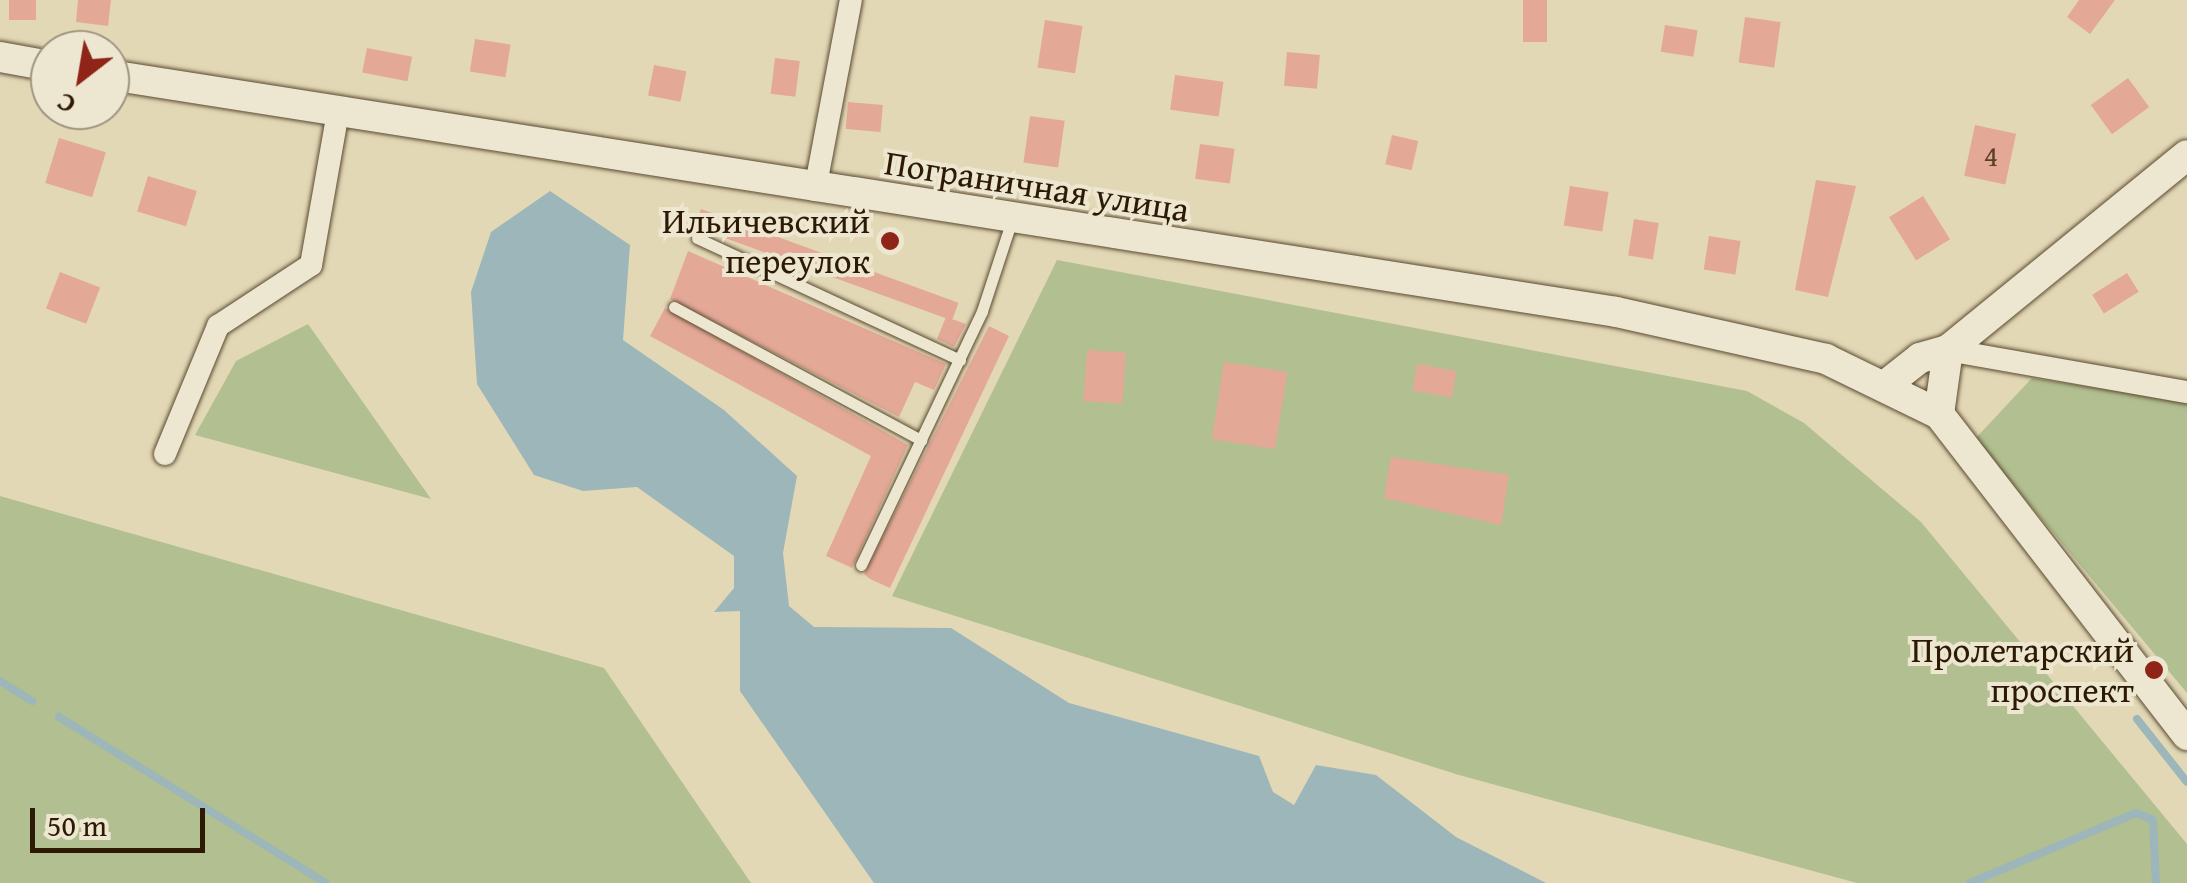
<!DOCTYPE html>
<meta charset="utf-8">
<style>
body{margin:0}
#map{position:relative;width:2187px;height:883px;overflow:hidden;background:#e3d8b6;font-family:"Gentium Book Plus",serif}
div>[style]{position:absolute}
.green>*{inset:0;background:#b2bf90}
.water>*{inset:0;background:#9cb6ba}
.stream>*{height:8px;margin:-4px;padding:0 4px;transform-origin:4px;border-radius:4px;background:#9cb6ba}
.building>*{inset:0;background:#e4a897;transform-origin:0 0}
.roads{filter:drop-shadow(0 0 2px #5a4a30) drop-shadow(0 0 2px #5a4a30)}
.lane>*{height:11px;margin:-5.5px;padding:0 5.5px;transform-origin:5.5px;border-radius:5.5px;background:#ede6d0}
.street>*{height:22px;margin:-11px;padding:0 11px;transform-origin:11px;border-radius:11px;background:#ede6d0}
.secondary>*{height:30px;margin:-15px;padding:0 15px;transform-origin:15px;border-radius:15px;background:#ede6d0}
.dots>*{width:28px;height:28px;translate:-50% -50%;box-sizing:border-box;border:5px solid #ede6d0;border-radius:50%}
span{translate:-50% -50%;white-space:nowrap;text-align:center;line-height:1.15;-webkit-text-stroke:8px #ede6d0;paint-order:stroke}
.number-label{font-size:30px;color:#5b3e29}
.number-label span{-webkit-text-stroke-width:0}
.street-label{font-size:35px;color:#2d1a04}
.poi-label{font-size:35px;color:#2d1a04}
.right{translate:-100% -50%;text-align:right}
.north{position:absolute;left:30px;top:30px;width:100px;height:100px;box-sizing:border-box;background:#ede6d0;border:2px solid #a0947e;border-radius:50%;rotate:211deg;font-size:28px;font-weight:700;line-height:40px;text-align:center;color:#2d1a04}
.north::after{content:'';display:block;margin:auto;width:35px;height:45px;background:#8f2418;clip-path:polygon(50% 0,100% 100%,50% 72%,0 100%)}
.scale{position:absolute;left:30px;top:808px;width:175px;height:45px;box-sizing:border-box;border:5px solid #2d1a04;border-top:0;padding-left:12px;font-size:30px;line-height:35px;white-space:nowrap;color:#2d1a04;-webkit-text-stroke:8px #ede6d0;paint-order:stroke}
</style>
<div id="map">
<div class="green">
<i style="clip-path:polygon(1057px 260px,1747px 391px,1804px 423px,1921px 522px,2187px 844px,2187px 883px,1857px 883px,1459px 775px,892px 596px)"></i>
<i style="clip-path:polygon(308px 324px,431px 499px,195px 435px,236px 361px)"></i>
<i style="clip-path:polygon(2032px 378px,2187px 402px,2187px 693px,1975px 439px)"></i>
<i style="clip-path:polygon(0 496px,604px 668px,751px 883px,0 883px)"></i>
</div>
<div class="water">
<i style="clip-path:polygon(550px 191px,630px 245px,623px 340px,724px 410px,797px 476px,783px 553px,789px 606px,814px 627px,951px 628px,1069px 703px,1259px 756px,1273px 792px,1294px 805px,1316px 765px,1376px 775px,1456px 837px,1546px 883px,874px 883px,740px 691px,740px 611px,714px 612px,734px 588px,734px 556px,637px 487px,583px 491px,534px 475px,477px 384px,471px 292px,491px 232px)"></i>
</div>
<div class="stream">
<i style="left:0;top:681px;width:38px;rotate:32deg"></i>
<i style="left:59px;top:717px;width:314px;rotate:31.9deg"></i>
<i style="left:2137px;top:719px;width:80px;rotate:51.6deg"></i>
<i style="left:1970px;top:883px;width:180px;rotate:-22.9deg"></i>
<i style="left:2136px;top:813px;width:18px;rotate:22deg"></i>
<i style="left:2153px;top:820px;width:63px;rotate:87.3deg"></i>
</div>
<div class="building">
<i style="left:9px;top:0;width:27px;height:20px"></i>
<i style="clip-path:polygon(78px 0,111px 0,108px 26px,76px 22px)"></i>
<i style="left:1523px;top:0;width:24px;height:42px"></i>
<i style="clip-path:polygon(2079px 0,2115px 0,2090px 34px,2067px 17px)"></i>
<i style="left:1745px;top:17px;width:36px;height:46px;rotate:8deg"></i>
<i style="left:1045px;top:20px;width:38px;height:48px;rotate:9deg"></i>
<i style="left:1665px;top:25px;width:33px;height:27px;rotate:9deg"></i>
<i style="left:475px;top:39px;width:36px;height:33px;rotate:9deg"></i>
<i style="left:367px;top:48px;width:46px;height:25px;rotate:11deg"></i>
<i style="left:1287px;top:52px;width:33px;height:34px;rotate:5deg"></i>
<i style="left:775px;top:58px;width:25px;height:36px;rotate:7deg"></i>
<i style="left:654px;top:65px;width:33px;height:31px;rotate:11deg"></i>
<i style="left:1175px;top:75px;width:49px;height:35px;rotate:8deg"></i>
<i style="left:2128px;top:78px;width:36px;height:46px;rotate:54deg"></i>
<i style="left:848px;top:102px;width:35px;height:27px;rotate:5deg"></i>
<i style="left:1030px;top:116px;width:35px;height:47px;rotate:8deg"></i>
<i style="left:1975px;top:125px;width:42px;height:52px;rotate:12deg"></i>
<i style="left:1392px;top:135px;width:27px;height:30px;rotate:13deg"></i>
<i style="left:59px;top:138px;width:49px;height:47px;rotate:17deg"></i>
<i style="left:1200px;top:144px;width:35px;height:35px;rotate:8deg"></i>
<i style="left:148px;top:176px;width:51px;height:37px;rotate:17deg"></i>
<i style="clip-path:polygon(1816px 180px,1856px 186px,1828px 297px,1795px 290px)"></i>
<i style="left:1570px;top:186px;width:39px;height:40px;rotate:9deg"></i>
<i style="left:1923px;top:196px;width:51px;height:40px;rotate:58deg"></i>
<i style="left:701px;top:209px;width:274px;height:19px;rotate:20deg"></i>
<i style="left:1634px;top:219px;width:25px;height:37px;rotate:9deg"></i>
<i style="left:1709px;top:236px;width:32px;height:34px;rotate:9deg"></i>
<i style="clip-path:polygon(688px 251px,946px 364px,934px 390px,915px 382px,899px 417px,670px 299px)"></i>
<i style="left:60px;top:272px;width:43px;height:39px;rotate:21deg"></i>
<i style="left:2127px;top:273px;width:22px;height:41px;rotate:58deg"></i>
<i style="clip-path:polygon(665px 308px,908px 445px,852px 568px,826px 556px,871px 456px,650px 336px)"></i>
<i style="clip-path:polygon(946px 317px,966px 324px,954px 347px,937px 339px)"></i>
<i style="clip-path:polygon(989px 326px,1009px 336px,890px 588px,870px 579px,864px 574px)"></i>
<i style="left:1087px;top:350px;width:39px;height:51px;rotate:4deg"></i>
<i style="left:1224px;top:362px;width:64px;height:78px;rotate:9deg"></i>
<i style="left:1417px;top:364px;width:40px;height:27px;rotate:10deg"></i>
<i style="clip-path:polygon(1391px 457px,1509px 475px,1501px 525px,1384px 498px)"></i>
</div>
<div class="roads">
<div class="lane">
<i style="left:697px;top:238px;width:290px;rotate:24.9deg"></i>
<i style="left:674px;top:307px;width:281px;rotate:28.3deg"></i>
<i style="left:861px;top:565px;width:281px;rotate:-64.5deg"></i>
<i style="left:982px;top:311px;width:96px;rotate:-71.8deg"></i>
</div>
<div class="street">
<i style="left:815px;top:190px;width:193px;rotate:-79.3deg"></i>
<i style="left:1948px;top:350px;width:243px;rotate:10deg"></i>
<i style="left:165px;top:454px;width:139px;rotate:-67.5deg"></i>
<i style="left:218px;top:326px;width:111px;rotate:-33.3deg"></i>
<i style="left:311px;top:265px;width:155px;rotate:-80deg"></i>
</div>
<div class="secondary">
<i style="left:0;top:57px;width:51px;rotate:10.2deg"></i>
<i style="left:110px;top:75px;width:1525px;rotate:8.94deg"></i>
<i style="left:1616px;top:312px;width:215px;rotate:12.6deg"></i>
<i style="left:1826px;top:359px;width:126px;rotate:26deg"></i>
<i style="left:1939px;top:414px;width:406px;rotate:52.3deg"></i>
<i style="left:1887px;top:384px;width:42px;rotate:-38.2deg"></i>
<i style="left:1920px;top:358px;width:29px;rotate:-16deg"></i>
<i style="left:1948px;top:350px;width:308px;rotate:-39.2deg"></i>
<i style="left:1939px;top:414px;width:65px;rotate:-82deg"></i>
</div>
</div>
<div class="dots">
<i style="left:890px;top:241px;background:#8f2418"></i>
<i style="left:2154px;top:670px;background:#8f2418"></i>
</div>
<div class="number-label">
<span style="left:1991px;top:155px">4</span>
</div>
<div class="street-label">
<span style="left:1037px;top:186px;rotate:9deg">Пограничная улица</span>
</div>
<div class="poi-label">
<span class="right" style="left:870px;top:241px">Ильичевский<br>переулок</span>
<span class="right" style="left:2134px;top:670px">Пролетарский<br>проспект</span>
</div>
<div class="north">С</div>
<div class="scale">50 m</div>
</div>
